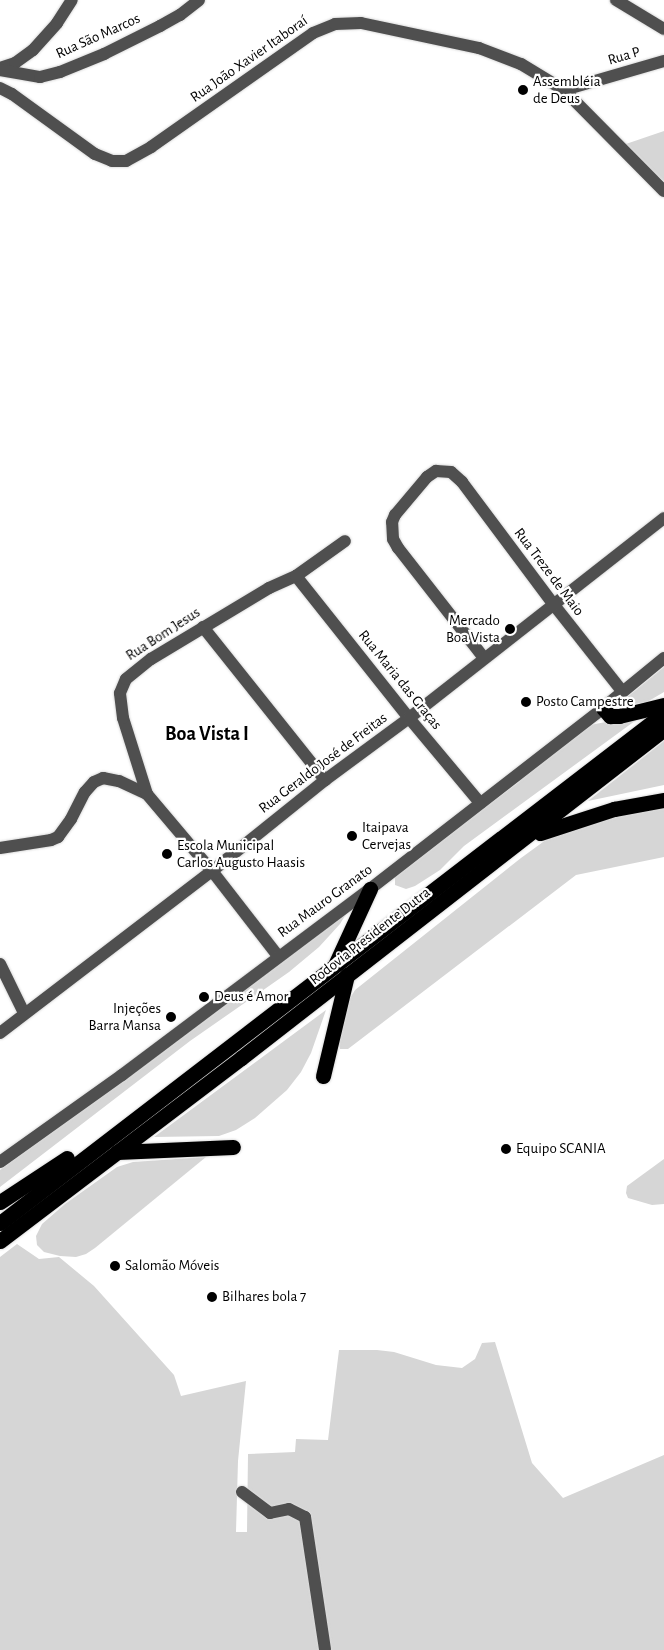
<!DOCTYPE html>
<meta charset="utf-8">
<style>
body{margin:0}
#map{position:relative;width:664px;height:1650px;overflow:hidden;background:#fff;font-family:"Alegreya Sans",sans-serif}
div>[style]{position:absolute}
.green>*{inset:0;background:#d6d6d6}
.roads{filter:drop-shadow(0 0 1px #dbdbdb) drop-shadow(0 0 1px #dbdbdb)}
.minor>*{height:12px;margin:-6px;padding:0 6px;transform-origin:6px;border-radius:6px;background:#4f4f4f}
.highway>*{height:15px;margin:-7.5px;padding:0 7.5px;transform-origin:7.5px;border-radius:7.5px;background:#000}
.dots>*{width:14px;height:14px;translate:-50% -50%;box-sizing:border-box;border:2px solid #fff;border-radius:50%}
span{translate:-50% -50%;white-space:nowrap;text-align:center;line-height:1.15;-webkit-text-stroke:4.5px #fff;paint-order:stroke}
.street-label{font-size:15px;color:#000}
.poi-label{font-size:15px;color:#000}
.left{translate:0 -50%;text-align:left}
.right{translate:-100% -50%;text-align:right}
.district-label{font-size:20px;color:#000;font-weight:700}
</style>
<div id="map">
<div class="green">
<i style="clip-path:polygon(664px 131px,664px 181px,620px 146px)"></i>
<i style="clip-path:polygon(664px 667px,664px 692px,647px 702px,615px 707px)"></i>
<i style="clip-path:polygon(643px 715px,464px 846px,440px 870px,415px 886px,406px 889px,395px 885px,395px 874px,519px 782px,527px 771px,590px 725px)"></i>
<i style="clip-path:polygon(664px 741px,664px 785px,588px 801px)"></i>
<i style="clip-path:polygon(664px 805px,664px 857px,576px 875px,348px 1049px,340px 1049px,338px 1038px,346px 1005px,355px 990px,521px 858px,554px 834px,574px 825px)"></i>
<i style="clip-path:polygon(349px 909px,340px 924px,319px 947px,289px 972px,190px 1041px,0 1187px,0 1170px)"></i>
<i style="clip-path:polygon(326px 1010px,311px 1053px,301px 1072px,287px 1090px,255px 1118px,236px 1130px,219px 1136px,154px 1137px)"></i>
<i style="clip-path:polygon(206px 1157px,95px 1248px,86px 1254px,76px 1257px,60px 1256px,44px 1252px,37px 1245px,36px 1236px,42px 1224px,65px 1204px,117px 1167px,133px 1162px)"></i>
<i style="clip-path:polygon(664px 1159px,664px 1204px,652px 1205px,628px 1198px,626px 1193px,627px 1186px)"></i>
<i style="clip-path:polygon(17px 1244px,39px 1259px,59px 1257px,94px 1286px,174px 1375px,181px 1396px,246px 1381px,238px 1461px,236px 1532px,247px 1532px,248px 1454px,295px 1452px,296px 1439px,328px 1440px,339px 1350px,377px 1350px,394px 1352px,436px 1365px,462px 1368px,475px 1359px,482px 1343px,495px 1342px,532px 1463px,563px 1498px,664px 1455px,664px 1650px,0 1650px,0 1257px)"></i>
</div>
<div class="roads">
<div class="minor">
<i style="left:616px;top:0;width:56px;rotate:31.1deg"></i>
<i style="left:0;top:68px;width:16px;rotate:-18deg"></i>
<i style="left:15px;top:63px;width:22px;rotate:-36deg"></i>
<i style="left:33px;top:50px;width:36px;rotate:-48deg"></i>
<i style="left:57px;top:23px;width:27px;rotate:-57deg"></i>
<i style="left:0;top:70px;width:41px;rotate:9.9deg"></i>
<i style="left:40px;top:77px;width:21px;rotate:-14deg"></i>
<i style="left:60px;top:72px;width:48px;rotate:-22.2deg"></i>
<i style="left:104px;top:54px;width:63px;rotate:-26.6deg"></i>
<i style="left:160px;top:26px;width:23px;rotate:-29deg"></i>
<i style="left:180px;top:15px;width:24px;rotate:-38deg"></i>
<i style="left:0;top:88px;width:13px;rotate:27deg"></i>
<i style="left:12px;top:94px;width:102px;rotate:35.9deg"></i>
<i style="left:95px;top:154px;width:18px;rotate:22deg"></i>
<i style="left:112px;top:161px;width:14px"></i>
<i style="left:126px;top:161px;width:29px;rotate:-29deg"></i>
<i style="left:151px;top:147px;width:198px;rotate:-35.1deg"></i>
<i style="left:313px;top:33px;width:24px;rotate:-22deg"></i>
<i style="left:335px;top:24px;width:26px;rotate:-2deg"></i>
<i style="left:361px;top:23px;width:121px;rotate:12deg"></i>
<i style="left:479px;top:48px;width:45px;rotate:20.9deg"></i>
<i style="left:521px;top:64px;width:50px;rotate:31.2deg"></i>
<i style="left:564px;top:90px;width:142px;rotate:45.3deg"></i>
<i style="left:564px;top:90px;width:104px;rotate:-16.2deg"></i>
<i style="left:296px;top:576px;width:181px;rotate:51.5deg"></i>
<i style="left:409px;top:718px;width:111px;rotate:50.1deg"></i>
<i style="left:203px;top:627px;width:196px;rotate:51.4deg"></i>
<i style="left:484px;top:658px;width:140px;rotate:-128deg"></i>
<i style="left:398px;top:548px;width:10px;rotate:-119deg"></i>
<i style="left:393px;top:539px;width:17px;rotate:-93deg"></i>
<i style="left:392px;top:522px;width:8px;rotate:-67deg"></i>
<i style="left:395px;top:515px;width:50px;rotate:-49.9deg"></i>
<i style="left:427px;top:477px;width:11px;rotate:-34deg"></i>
<i style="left:436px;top:471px;width:15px;rotate:4deg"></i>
<i style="left:451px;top:472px;width:15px;rotate:42deg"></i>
<i style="left:462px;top:482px;width:154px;rotate:53.2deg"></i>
<i style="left:554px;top:605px;width:110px;rotate:51.7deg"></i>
<i style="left:0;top:848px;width:52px;rotate:-8.9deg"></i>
<i style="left:51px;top:840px;width:8px;rotate:-23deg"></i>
<i style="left:58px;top:837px;width:22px;rotate:-54deg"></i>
<i style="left:71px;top:819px;width:30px;rotate:-63deg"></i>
<i style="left:85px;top:792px;width:13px;rotate:-48deg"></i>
<i style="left:94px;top:782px;width:10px;rotate:-24deg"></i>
<i style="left:103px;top:778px;width:16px;rotate:11deg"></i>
<i style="left:119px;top:781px;width:31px;rotate:25deg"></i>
<i style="left:278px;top:956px;width:108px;rotate:-127.8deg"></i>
<i style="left:212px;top:871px;width:101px;rotate:-130.2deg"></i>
<i style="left:147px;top:794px;width:80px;rotate:-107.5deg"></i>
<i style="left:123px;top:718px;width:25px;rotate:-97deg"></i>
<i style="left:120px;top:693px;width:15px;rotate:-67deg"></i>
<i style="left:126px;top:679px;width:32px;rotate:-39deg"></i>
<i style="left:151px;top:659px;width:138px;rotate:-31deg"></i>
<i style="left:269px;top:588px;width:30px;rotate:-24deg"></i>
<i style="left:296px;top:576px;width:60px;rotate:-35.5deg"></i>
<i style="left:0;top:964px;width:55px;rotate:63.9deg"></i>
<i style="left:0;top:1033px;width:267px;rotate:-37.4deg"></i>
<i style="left:212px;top:871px;width:145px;rotate:-38.8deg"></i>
<i style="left:325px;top:780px;width:104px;rotate:-36.4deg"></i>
<i style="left:409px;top:718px;width:324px;rotate:-38.1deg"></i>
<i style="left:0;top:1162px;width:150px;rotate:-35.5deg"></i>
<i style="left:122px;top:1075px;width:310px;rotate:-36.9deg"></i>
<i style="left:370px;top:889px;width:295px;rotate:-37.8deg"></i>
<i style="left:603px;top:708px;width:79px;rotate:-39.3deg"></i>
<i style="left:242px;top:1492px;width:35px;rotate:37deg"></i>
<i style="left:270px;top:1513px;width:19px;rotate:-12deg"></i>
<i style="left:289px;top:1509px;width:18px;rotate:27deg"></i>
<i style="left:305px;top:1517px;width:134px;rotate:81.4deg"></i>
</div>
<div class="highway">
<i style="left:603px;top:708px;width:11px;rotate:49deg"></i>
<i style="left:610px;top:716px;width:9px"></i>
<i style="left:619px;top:716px;width:46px;rotate:-13.7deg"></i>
<i style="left:540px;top:833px;width:78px;rotate:-18deg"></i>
<i style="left:614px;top:809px;width:51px;rotate:-10.2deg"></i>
<i style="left:335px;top:965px;width:84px;rotate:-65.3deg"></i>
<i style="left:323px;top:1076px;width:104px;rotate:-76.6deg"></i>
<i style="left:117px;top:1152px;width:116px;rotate:-2.5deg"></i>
<i style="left:0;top:1202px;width:80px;rotate:-33.3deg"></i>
<i style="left:0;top:1223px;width:837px;rotate:-37.53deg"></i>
<i style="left:0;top:1241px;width:303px;rotate:-37.2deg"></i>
<i style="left:241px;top:1058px;width:536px;rotate:-37.87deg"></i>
</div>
</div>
<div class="dots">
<i style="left:523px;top:90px;background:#000"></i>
<i style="left:510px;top:629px;background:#000"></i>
<i style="left:526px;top:702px;background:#000"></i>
<i style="left:352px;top:836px;background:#000"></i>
<i style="left:167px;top:854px;background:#000"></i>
<i style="left:204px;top:997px;background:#000"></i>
<i style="left:171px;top:1017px;background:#000"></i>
<i style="left:506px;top:1149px;background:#000"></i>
<i style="left:115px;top:1266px;background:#000"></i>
<i style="left:212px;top:1297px;background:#000"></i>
</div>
<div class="street-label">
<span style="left:98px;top:36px;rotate:-24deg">Rua São Marcos</span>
<span style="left:624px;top:56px;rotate:-16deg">Rua P</span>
<span style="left:249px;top:59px;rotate:-35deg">Rua João Xavier Itaboraí</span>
<span style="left:549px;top:572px;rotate:53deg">Rua Treze de Maio</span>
<span style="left:163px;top:634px;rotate:-33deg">Rua Bom Jesus</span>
<span style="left:400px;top:680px;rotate:51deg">Rua Maria das Graças</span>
<span style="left:323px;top:763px;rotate:-37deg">Rua Geraldo José de Freitas</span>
<span style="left:325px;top:901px;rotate:-36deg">Rua Mauro Granato</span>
<span style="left:370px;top:936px;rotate:-38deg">Rodovia Presidente Dutra</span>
</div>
<div class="poi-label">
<span class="left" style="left:533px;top:90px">Assembléia<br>de Deus</span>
<span class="right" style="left:500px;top:629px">Mercado<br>Boa Vista</span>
<span class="left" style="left:536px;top:702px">Posto Campestre</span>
<span class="left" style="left:362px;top:836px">Itaipava<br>Cervejas</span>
<span class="left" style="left:177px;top:854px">Escola Municipal<br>Carlos Augusto Haasis</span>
<span class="left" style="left:214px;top:997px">Deus é Amor</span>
<span class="right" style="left:161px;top:1017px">Injeções<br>Barra Mansa</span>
<span class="left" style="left:516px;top:1149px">Equipo SCANIA</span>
<span class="left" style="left:125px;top:1266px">Salomão Móveis</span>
<span class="left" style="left:222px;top:1297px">Bilhares bola 7</span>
</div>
<div class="district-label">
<span style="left:207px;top:734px">Boa Vista I</span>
</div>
</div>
